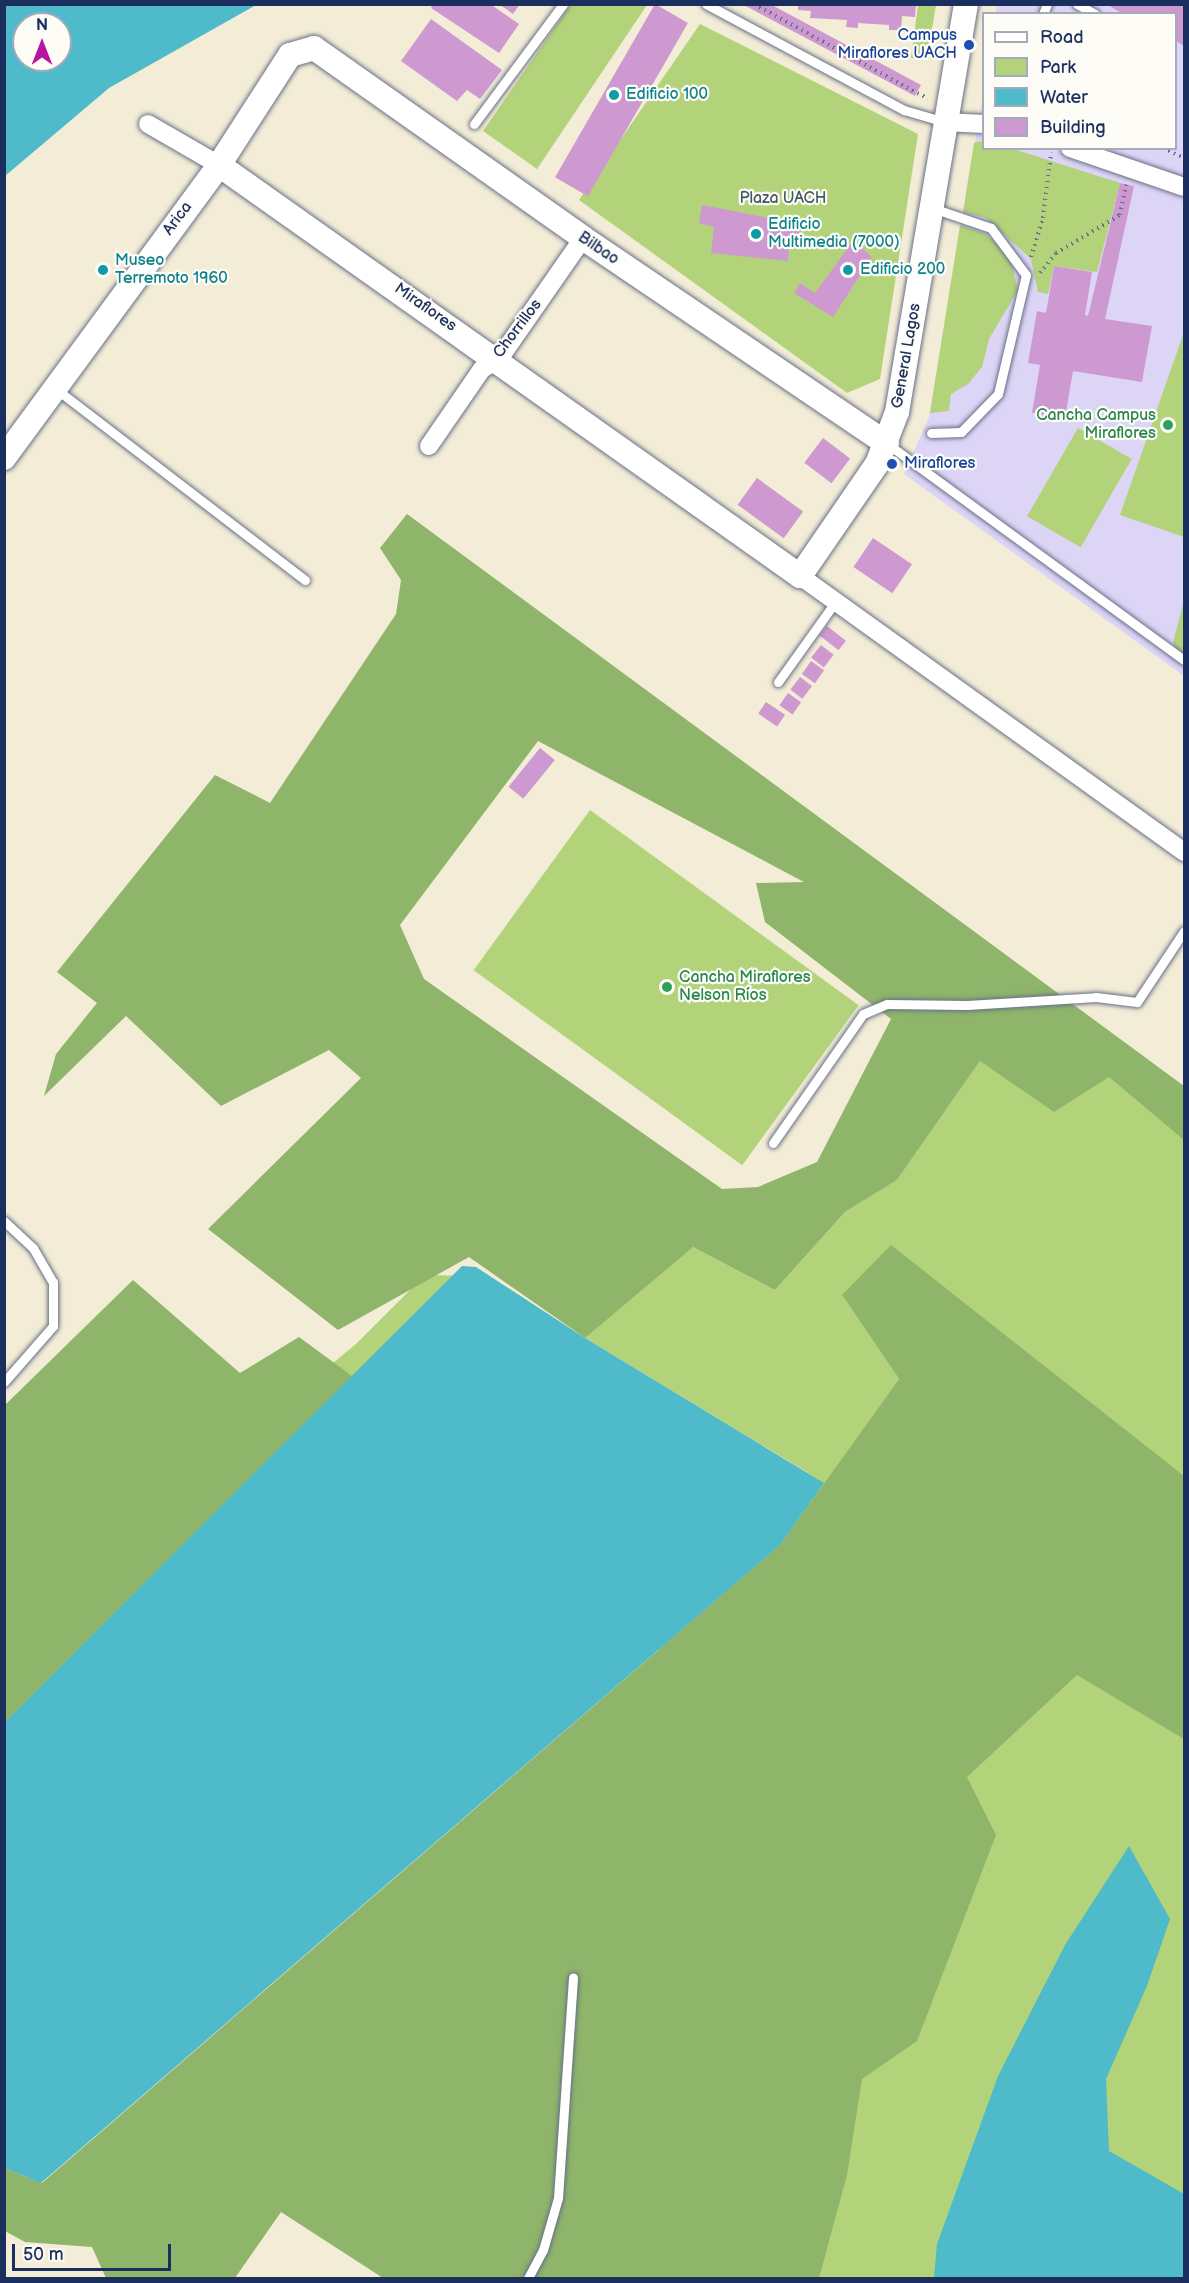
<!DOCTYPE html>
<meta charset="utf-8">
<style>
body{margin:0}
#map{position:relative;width:1189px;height:2283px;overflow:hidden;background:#f3ecd6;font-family:"Balsamiq Sans",sans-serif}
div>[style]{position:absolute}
.built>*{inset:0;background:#ddd5f6}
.green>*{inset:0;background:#b3d37a;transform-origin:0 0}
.forest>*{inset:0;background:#8eb56a}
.water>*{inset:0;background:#4ebaca}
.building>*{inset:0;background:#ce99d0;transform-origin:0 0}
.path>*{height:4px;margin-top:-2px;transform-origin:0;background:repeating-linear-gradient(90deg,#677188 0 1.5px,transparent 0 6px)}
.roads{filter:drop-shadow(0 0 2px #677188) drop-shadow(0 0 2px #677188)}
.lane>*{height:9px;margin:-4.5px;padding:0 4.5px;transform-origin:4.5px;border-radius:4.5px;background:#fff}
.street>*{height:18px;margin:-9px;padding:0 9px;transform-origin:9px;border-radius:9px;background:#fff}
.secondary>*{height:24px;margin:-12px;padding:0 12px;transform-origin:12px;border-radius:12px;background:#fff}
.dots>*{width:16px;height:16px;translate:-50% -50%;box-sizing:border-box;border:3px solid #fdfcf7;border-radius:50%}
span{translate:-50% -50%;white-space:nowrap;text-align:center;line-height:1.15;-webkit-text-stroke:4.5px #fdfcf7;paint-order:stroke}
.transit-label{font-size:16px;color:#164399}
.right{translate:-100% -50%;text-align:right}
.left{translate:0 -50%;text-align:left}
.culture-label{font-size:16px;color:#0d838f}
.park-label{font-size:16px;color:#415865}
.street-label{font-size:16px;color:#1b2f5e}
.leisure-label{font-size:16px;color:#27864d}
.frame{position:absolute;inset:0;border:6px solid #1b2f5e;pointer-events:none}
.legend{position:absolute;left:982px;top:12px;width:195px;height:138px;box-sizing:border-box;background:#fdfcf7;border:2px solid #a3aaba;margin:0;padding:8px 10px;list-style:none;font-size:18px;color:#1b2f5e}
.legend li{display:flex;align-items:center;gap:12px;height:30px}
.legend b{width:30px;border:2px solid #a3aaba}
.north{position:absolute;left:12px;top:12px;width:60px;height:60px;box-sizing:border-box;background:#fdfcf7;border:2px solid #a3aaba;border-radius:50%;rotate:0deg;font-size:16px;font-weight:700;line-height:24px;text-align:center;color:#1b2f5e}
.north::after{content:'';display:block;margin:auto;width:21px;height:27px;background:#b5179e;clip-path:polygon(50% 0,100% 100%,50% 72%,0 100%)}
.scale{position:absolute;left:12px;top:2244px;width:159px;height:27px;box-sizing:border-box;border:3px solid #1b2f5e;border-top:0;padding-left:8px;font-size:18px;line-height:21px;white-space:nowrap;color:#1b2f5e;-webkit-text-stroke:4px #fdfcf7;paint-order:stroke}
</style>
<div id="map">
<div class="built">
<i style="clip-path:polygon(997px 5px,1184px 5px,1184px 676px,904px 474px,929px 417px,983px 94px,984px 148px,1176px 148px,1176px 14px,996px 13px)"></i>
</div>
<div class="green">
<i style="clip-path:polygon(571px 4px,647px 5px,537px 169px,483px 131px)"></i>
<i style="clip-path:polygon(918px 5px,936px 5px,927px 58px,911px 58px)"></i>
<i style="clip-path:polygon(700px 24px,918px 134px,880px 379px,847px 393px,579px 200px)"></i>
<i style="clip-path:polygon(983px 141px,984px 148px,1014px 149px,1120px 183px,1097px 272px,1054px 266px,1048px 294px,1038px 292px,1031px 259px,986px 218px,963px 212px,974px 143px)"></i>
<i style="clip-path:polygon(960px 225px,984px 233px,1000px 246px,1011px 261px,1018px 290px,989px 339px,982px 367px,968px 384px,951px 394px,949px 411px,930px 413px)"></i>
<i style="clip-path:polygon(1183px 335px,1184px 335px,1184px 537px,1120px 515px)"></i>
<i style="left:1078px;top:428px;width:62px;height:102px;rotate:30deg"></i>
<i style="clip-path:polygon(1184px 601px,1184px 668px,1173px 642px)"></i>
<i style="left:590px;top:810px;width:332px;height:198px;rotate:36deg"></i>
<i style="clip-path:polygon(evenodd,980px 1061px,1110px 1065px,1184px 1127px,1184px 2278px,524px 2278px,666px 1655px,658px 1648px,20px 2172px,5px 2176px,5px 1686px,322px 1372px,356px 1344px,417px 1283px,430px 1275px,465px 1276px,823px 1482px,585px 1338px,671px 1261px,693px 1247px,775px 1290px,845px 1212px,897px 1180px,980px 1061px,842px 1295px,924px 1375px,830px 1476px,899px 1379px,842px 1295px)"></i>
</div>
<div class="forest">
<i style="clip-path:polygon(evenodd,407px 514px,1184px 1086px,1184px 1140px,1109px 1077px,1054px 1112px,980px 1061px,897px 1180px,845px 1212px,775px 1290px,693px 1247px,585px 1338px,469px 1257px,338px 1330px,208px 1229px,361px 1078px,329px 1050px,221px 1106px,126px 1016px,44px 1096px,56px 1054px,97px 1003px,57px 972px,215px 775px,270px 803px,396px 614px,401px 580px,380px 548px,407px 514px,538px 741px,804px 882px,756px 883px,765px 922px,891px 1019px,817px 1162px,758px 1187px,722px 1189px,424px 979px,400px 925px,538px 741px)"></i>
<i style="clip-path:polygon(891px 1245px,1184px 1476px,1184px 1739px,1077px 1675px,967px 1777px,996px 1835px,917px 2041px,862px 2079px,847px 2175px,819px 2278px,383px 2278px,281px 2212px,235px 2278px,106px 2278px,92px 2247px,25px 2242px,5px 2231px,4px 2168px,42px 2183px,780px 1545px,899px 1379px,842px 1295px)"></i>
<i style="clip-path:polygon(133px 1280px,240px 1373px,299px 1337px,352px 1376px,5px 1722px,5px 1405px)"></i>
</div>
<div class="water">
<i style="clip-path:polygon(evenodd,5px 4px,256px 4px,256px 5px,109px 88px,5px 176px,5px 4px,24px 24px,60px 24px,60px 60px,24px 60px,24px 24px)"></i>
<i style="clip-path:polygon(462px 1266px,476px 1267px,585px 1338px,824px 1483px,780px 1545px,41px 2183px,5px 2168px,5px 1722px)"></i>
<i style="clip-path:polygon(1129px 1846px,1170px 1919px,1147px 1986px,1106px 2079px,1109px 2151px,1184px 2194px,1184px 2278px,934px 2278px,937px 2244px,998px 2076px,1065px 1945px)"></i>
</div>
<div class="building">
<i style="clip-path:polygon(433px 4px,490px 4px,519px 24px,499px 53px,431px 8px)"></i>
<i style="clip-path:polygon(499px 4px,520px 4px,513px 14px)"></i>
<i style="left:655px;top:4px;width:38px;height:200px;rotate:30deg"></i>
<i style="clip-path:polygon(742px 4px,770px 4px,921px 85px,915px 96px)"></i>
<i style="clip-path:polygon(798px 4px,916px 4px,915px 17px,902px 16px,901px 30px,889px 30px,889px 25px,858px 23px,858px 28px,846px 27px,847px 20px,810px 18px,811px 11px,798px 10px)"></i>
<i style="clip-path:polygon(1106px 4px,1184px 4px,1184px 46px,1176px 41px,1176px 14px,1123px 14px)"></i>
<i style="clip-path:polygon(431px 19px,502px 70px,480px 99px,467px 90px,457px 101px,401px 61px)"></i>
<i style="clip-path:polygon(1120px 183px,1134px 186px,1105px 319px,1152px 326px,1142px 382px,1073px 371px,1065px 418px,1032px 413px,1040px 365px,1028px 363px,1037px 311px,1046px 313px,1054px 266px,1092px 272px,1085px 315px,1088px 316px)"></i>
<i style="clip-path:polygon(702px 205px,801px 224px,797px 241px,790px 240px,788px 261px,711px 253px,714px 227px,699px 223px)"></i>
<i style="clip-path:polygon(853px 241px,872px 257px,833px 317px,794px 293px,800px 283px,815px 293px)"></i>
<i style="left:823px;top:438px;width:34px;height:31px;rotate:37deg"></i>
<i style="left:757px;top:478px;width:57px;height:33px;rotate:36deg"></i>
<i style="left:873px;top:538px;width:47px;height:35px;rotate:34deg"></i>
<i style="left:827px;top:626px;width:24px;height:12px;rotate:38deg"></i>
<i style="left:821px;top:645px;width:16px;height:16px;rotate:38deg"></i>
<i style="left:811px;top:661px;width:16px;height:16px;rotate:35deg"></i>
<i style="left:800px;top:677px;width:15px;height:16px;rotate:37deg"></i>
<i style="left:788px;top:693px;width:16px;height:15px;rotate:35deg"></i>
<i style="left:766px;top:702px;width:23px;height:14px;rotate:34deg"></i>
<i style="left:540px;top:748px;width:19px;height:50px;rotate:39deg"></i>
</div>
<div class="path">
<i style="left:754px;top:4px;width:198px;rotate:28.6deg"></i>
<i style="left:1163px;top:148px;width:23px;rotate:25deg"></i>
<i style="left:1031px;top:257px;width:41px;rotate:-72.9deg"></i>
<i style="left:1043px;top:218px;width:66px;rotate:-83.1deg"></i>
<i style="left:1040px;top:273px;width:26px;rotate:-51deg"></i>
<i style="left:1056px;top:253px;width:74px;rotate:-30.7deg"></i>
<i style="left:1120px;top:215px;width:31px;rotate:-79deg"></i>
</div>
<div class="roads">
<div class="lane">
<i style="left:706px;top:4px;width:225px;rotate:28.2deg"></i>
<i style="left:904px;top:110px;width:43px;rotate:16.3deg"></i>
<i style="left:1077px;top:4px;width:21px;rotate:29deg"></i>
<i style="left:1043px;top:14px;width:11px;rotate:-68deg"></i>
<i style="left:474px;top:124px;width:149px;rotate:-53.4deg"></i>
<i style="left:56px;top:389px;width:314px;rotate:37.5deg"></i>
<i style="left:931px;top:433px;width:30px;rotate:-2deg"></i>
<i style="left:961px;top:432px;width:53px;rotate:-45.8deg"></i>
<i style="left:998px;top:394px;width:122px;rotate:-76.8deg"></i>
<i style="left:1026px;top:275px;width:59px;rotate:-126.7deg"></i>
<i style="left:991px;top:228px;width:61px;rotate:-161deg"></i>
<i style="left:889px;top:445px;width:365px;rotate:36.1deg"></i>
<i style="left:778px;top:682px;width:100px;rotate:-54.4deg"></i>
<i style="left:773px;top:1143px;width:157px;rotate:-55.1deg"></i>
<i style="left:863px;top:1014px;width:26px;rotate:-23deg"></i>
<i style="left:887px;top:1004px;width:80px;rotate:0.7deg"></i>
<i style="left:967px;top:1005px;width:129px;rotate:-3.5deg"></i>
<i style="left:1096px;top:997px;width:41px;rotate:7deg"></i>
<i style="left:1137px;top:1002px;width:85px;rotate:-56.5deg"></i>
<i style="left:4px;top:1221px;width:40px;rotate:43deg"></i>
<i style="left:33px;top:1248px;width:39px;rotate:60deg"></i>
<i style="left:53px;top:1282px;width:44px;rotate:90deg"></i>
<i style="left:53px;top:1326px;width:74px;rotate:131.2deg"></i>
<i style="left:528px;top:2278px;width:32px;rotate:-62deg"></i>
<i style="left:543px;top:2250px;width:54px;rotate:-73.9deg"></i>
<i style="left:558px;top:2198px;width:221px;rotate:-86.1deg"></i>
</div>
<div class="street">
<i style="left:945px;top:122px;width:39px;rotate:3deg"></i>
<i style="left:148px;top:124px;width:82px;rotate:30deg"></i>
<i style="left:1070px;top:148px;width:120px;rotate:18.9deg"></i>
<i style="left:429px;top:446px;width:93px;rotate:-55.5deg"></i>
<i style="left:482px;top:369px;width:20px;rotate:-30deg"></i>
<i style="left:499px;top:359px;width:147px;rotate:-55.2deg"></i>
<i style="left:800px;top:576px;width:473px;rotate:35.7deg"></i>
</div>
<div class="secondary">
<i style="left:219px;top:165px;width:712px;rotate:35.28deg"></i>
<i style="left:800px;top:576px;width:136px;rotate:-55.5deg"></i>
<i style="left:877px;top:464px;width:56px;rotate:-69deg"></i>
<i style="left:897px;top:412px;width:414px;rotate:-80.4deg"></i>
<i style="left:4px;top:458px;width:363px;rotate:-53.7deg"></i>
<i style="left:219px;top:165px;width:131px;rotate:-57.2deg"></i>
<i style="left:290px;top:55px;width:25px;rotate:-16deg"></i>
<i style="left:314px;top:48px;width:329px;rotate:35.2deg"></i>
<i style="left:583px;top:238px;width:367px;rotate:34.1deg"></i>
</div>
</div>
<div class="dots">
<i style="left:969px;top:45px;background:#1a4fb4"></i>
<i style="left:614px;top:95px;background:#0f9aa8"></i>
<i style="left:756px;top:234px;background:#0f9aa8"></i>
<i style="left:103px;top:270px;background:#0f9aa8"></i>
<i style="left:848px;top:270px;background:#0f9aa8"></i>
<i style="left:1168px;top:425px;background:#2e9e5b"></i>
<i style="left:892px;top:464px;background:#1a4fb4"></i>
<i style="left:667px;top:987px;background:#2e9e5b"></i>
</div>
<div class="transit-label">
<span class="right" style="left:957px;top:45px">Campus<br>Miraflores UACH</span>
<span class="left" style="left:904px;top:464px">Miraflores</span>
</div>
<div class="culture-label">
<span class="left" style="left:626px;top:95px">Edificio 100</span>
<span class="left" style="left:768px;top:234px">Edificio<br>Multimedia (7000)</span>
<span class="left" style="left:115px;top:270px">Museo<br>Terremoto 1960</span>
<span class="left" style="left:860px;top:270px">Edificio 200</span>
</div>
<div class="park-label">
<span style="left:783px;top:199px">Plaza UACH</span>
</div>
<div class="street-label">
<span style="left:178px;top:219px;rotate:-53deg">Arica</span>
<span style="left:598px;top:249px;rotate:34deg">Bilbao</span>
<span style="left:425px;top:308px;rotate:35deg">Miraflores</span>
<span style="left:518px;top:329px;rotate:-53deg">Chorrillos</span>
<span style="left:907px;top:356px;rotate:-80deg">General Lagos</span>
</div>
<div class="leisure-label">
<span class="right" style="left:1156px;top:425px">Cancha Campus<br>Miraflores</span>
<span class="left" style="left:679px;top:987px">Cancha Miraflores<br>Nelson Ríos</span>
</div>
<div class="frame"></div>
<ul class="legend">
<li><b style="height:8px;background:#fff"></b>Road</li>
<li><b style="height:16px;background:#b3d37a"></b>Park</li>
<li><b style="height:16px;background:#4ebaca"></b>Water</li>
<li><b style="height:16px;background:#ce99d0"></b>Building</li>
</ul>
<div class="north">N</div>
<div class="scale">50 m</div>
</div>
